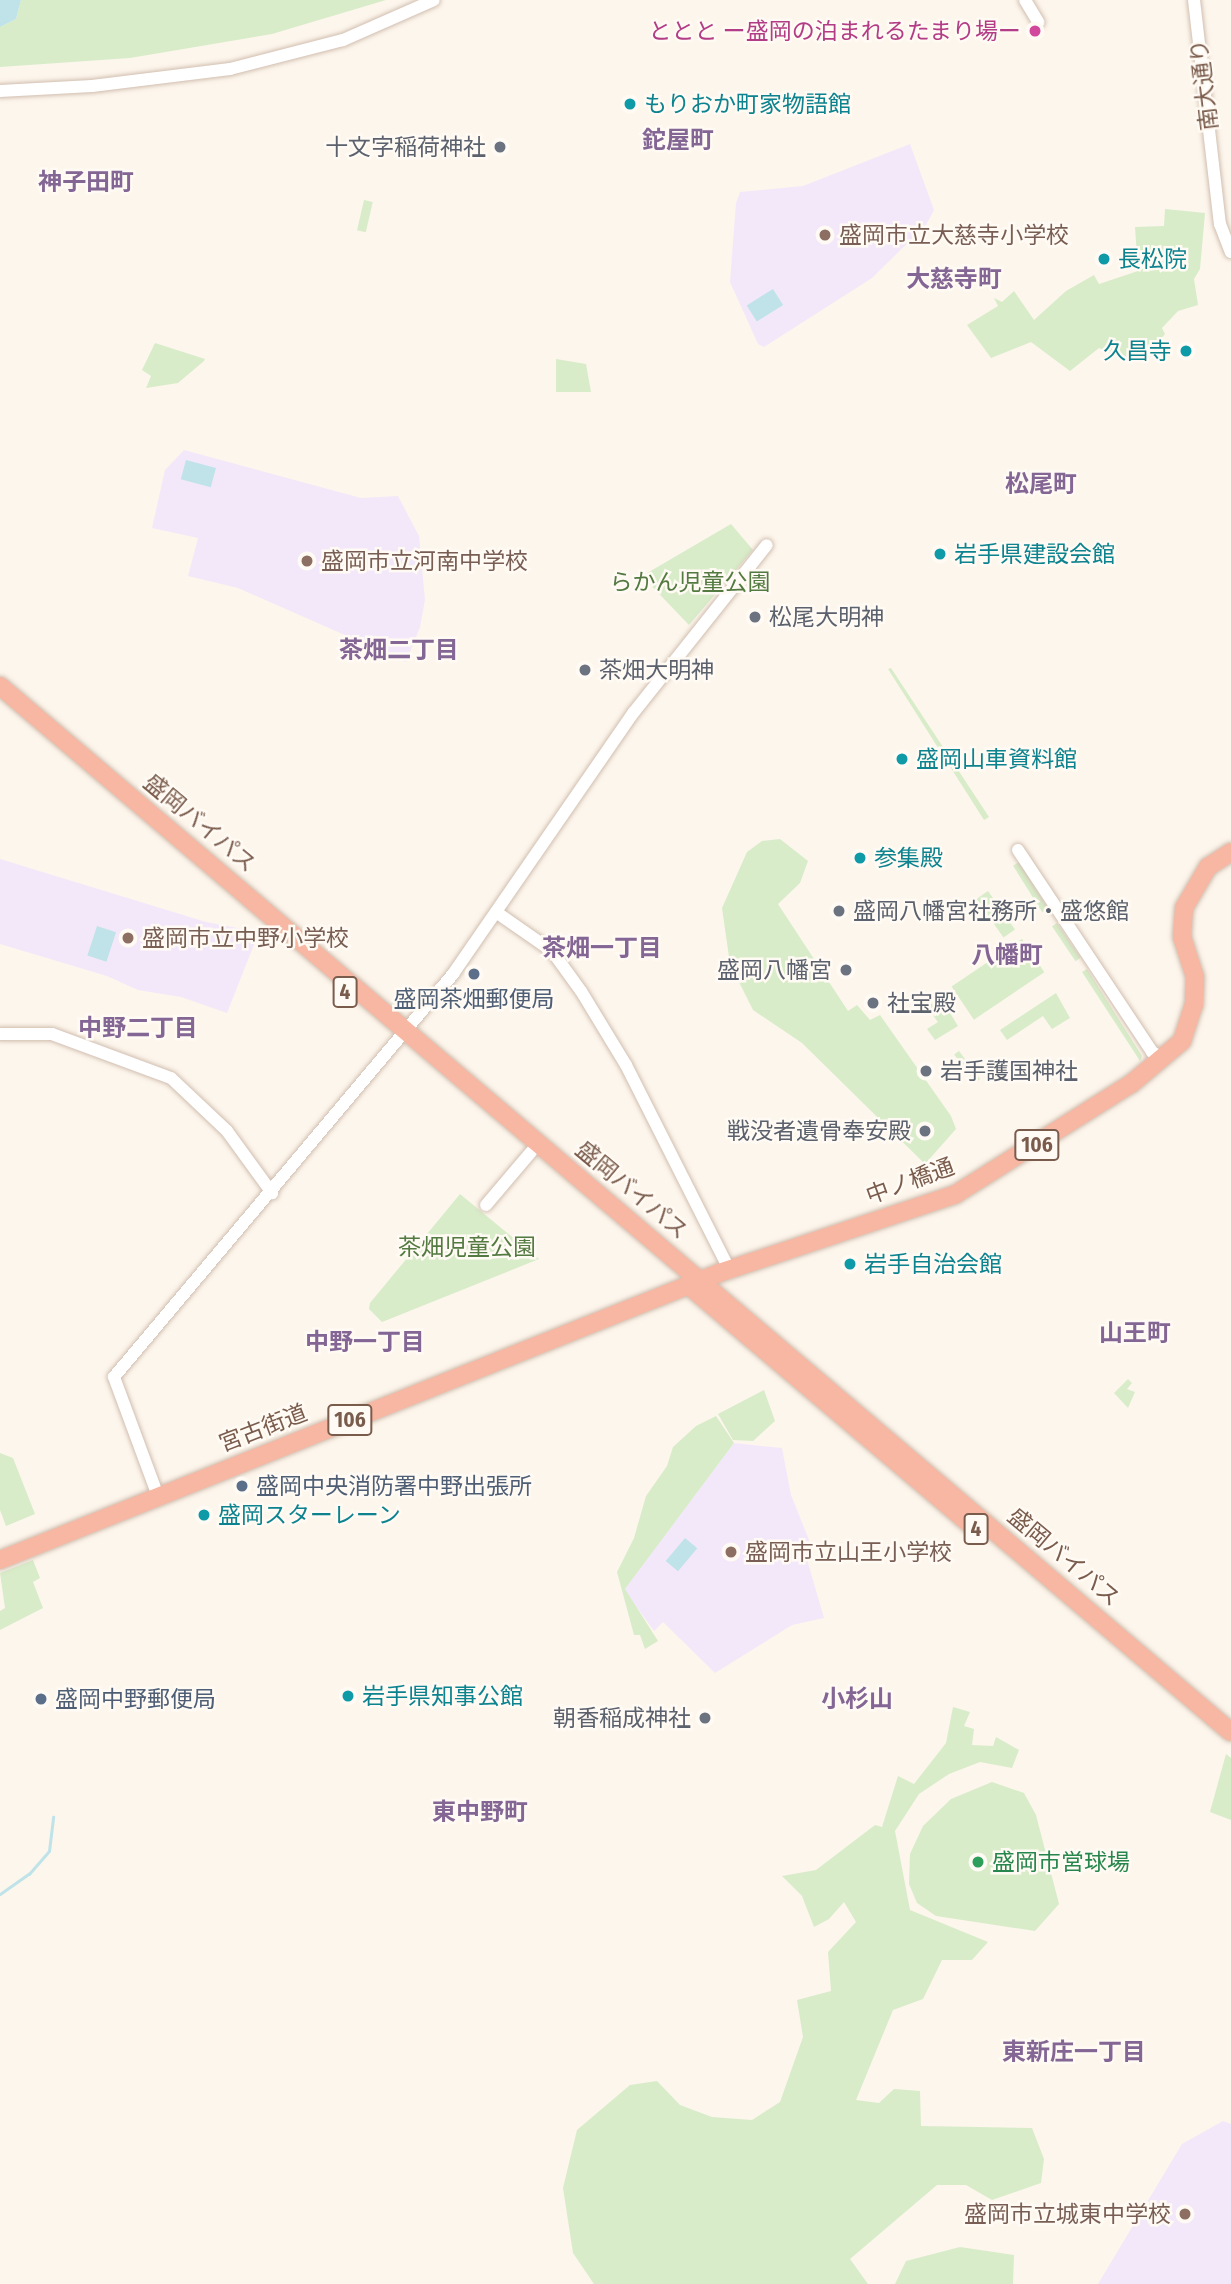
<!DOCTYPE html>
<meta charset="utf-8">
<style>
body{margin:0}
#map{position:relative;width:1231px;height:2284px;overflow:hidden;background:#fdf6ec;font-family:"Fira Sans Condensed","Noto Sans JP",sans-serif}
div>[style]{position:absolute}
.education>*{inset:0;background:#f3e8fa}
.green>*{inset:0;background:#d8ecc9;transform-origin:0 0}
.water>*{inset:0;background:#bfe3e8;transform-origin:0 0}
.stream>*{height:2.5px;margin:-1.25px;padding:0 1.25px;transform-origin:1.25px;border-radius:1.25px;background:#bfe3e8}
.roads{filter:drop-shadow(0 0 2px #d1beb0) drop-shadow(0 0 2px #d1beb0)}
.minor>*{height:12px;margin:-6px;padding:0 6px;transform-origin:6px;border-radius:6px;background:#fff}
.highway>*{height:18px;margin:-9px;padding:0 9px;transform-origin:9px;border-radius:9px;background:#f7b7a3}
.dots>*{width:19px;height:19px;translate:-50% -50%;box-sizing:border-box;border:4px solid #fffaf3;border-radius:50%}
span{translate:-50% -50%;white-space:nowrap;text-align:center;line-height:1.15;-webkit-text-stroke:5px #fffaf3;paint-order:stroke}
.shield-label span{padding:2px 5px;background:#fffaf3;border:2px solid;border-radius:5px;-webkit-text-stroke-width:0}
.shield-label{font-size:21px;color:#7a5c4d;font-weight:700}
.hotel-label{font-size:23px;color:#b23c85}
.right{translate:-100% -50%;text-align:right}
.street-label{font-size:23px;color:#7a5c4d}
.culture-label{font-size:23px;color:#0d838f}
.left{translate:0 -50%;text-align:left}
.worship-label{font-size:23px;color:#5b616d}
.education-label{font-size:23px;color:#785e54}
.park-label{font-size:23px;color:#537a41}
.service-label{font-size:23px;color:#4e5e75}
.leisure-label{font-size:23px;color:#27864d}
.neighbourhood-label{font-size:24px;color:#846695;font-weight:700}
</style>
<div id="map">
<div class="education">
<i style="clip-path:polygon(910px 144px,934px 210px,926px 225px,872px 278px,764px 347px,758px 344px,730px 282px,736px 203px,740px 192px,803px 186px)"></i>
<i style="clip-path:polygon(184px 450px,361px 498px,398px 496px,419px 536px,425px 600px,420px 627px,406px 662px,238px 588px,188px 576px,198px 538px,152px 528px,165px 470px)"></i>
<i style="clip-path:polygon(0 859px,206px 922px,259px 932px,227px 1013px,181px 997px,138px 990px,107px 976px,0 944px)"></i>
<i style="clip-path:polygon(734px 1443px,782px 1448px,791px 1495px,809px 1540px,808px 1563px,824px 1618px,792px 1625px,715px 1673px,663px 1622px,654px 1631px,624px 1590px)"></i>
<i style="clip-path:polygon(1223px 2121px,1231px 2124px,1231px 2284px,1098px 2284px,1182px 2144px)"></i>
</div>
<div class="green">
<i style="clip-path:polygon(21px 0,386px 0,272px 34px,130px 58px,0 67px,0 27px,16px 19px)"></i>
<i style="left:364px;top:200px;width:9px;height:31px;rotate:13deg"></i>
<i style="clip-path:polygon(1165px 209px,1205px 213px,1200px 269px,1194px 279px,1198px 305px,1178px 311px,1162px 328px,1165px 334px,1153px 349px,1131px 363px,1099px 348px,1070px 371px,1031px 342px,991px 358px,967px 325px,998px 306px,994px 298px,1002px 302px,1014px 291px,1034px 320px,1066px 291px,1094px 275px,1099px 284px,1138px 271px,1135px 227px,1164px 226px)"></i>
<i style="clip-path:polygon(155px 343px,205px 359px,204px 361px,178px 383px,146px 388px,151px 376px,142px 370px)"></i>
<i style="clip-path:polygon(556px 359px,586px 364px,591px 392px,556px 392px)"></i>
<i style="clip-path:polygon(731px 524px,753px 550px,689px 625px,642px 576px)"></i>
<i style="clip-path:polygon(891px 668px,989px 817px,984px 820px,888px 669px)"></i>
<i style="clip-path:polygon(780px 839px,808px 861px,800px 883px,778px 904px,848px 1011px,857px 1005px,870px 1020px,880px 1015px,951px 1116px,956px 1129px,925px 1164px,802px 1043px,753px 1010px,730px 964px,722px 908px,747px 852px,762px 841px)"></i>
<i style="left:1019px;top:862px;width:55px;height:7px;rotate:58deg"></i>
<i style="left:988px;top:891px;width:47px;height:14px;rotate:55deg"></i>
<i style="left:1057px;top:923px;width:42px;height:6px;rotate:56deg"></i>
<i style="left:1022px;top:939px;width:40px;height:85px;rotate:56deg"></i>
<i style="clip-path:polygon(1087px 969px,1142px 1056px,1140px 1061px,1082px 972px)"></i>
<i style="clip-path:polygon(1056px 993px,1070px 1018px,1052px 1029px,1043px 1016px,1007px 1040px,1000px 1030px)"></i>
<i style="clip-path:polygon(928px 999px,940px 1013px,947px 1008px,958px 1026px,935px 1040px,927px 1029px,938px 1022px,923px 1002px)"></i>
<i style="left:959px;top:1051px;width:35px;height:6px;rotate:53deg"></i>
<i style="clip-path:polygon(460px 1194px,539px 1259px,382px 1322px,369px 1309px,370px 1303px)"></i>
<i style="clip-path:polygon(1128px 1379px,1132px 1383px,1127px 1389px,1135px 1392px,1128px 1408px,1114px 1393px)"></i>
<i style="clip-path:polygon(764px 1390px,775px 1421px,753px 1441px,733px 1440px,718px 1414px)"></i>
<i style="clip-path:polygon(716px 1416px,734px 1443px,625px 1589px,658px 1641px,645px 1649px,640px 1635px,634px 1635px,617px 1572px,634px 1538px,646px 1496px,667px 1466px,673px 1447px,696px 1426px)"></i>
<i style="clip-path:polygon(0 1453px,13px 1458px,35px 1514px,6px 1526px,0 1510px)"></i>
<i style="clip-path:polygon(33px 1560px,40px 1578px,33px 1582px,43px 1608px,0 1630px,0 1611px,5px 1608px,0 1573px)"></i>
<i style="clip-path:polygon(953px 1707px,970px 1712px,964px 1726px,974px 1729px,972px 1745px,993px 1746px,996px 1737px,1019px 1750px,1012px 1768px,980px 1762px,949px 1774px,919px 1794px,895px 1831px,910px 1910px,988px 1942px,972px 1960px,942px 1960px,923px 1999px,893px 2010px,856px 2100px,879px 2103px,894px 2089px,920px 2091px,921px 2126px,1032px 2128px,1044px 2159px,1041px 2183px,992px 2200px,966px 2185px,937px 2185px,850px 2259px,868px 2284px,594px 2284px,573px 2253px,563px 2188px,577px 2130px,630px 2085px,657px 2081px,680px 2105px,712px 2117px,752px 2120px,780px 2102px,803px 2037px,797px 2000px,831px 1991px,828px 1952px,856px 1922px,844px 1902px,829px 1919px,814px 1927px,802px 1896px,782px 1876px,816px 1870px,875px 1825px,882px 1827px,898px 1776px,914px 1784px,946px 1743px)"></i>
<i style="clip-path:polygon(1226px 1754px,1231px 1758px,1231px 1820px,1210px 1812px)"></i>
<i style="clip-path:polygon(992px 1782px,1024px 1793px,1036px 1815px,1059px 1904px,1035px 1931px,936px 1916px,917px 1903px,909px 1884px,910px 1854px,923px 1826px,951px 1799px)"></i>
<i style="clip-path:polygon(960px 2247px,1014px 2255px,1013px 2284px,895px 2284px,906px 2261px)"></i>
</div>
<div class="water">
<i style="clip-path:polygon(0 0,21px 0,16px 19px,0 27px)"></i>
<i style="left:773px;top:289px;width:19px;height:31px;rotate:58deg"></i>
<i style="left:186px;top:460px;width:31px;height:20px;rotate:15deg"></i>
<i style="left:97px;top:926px;width:20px;height:31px;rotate:18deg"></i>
<i style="left:685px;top:1538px;width:16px;height:30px;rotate:40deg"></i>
</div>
<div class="stream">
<i style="left:0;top:1894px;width:35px;rotate:-35deg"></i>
<i style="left:29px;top:1874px;width:30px;rotate:-49deg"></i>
<i style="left:49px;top:1851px;width:34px;rotate:-83deg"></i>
</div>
<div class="roads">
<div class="minor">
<i style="left:1025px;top:0;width:26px;rotate:59deg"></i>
<i style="left:1194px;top:0;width:226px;rotate:83.4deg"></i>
<i style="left:1220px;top:224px;width:30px;rotate:69deg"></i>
<i style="left:0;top:91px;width:92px;rotate:-3.1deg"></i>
<i style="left:92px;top:86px;width:139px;rotate:-7deg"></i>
<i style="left:230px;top:69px;width:117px;rotate:-14.4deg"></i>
<i style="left:343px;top:40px;width:99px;rotate:-23.7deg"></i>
<i style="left:1018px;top:850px;width:242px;rotate:56.4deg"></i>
<i style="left:1152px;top:1052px;width:14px;rotate:30deg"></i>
<i style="left:496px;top:912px;width:68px;rotate:34.9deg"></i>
<i style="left:552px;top:951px;width:49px;rotate:54.1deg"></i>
<i style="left:581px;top:991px;width:87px;rotate:58.7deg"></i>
<i style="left:626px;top:1065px;width:229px;rotate:63.2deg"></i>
<i style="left:0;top:1034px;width:52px"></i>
<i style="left:52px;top:1034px;width:127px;rotate:20.3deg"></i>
<i style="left:171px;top:1078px;width:77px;rotate:43.4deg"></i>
<i style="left:227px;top:1131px;width:77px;rotate:54deg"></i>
<i style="left:486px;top:1205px;width:70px;rotate:-49.7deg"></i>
<i style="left:158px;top:1496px;width:127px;rotate:-110.3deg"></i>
<i style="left:114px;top:1377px;width:527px;rotate:-49.93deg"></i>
<i style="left:453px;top:974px;width:318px;rotate:-55.4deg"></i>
<i style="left:634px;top:712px;width:213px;rotate:-51.5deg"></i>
</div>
<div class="highway">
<i style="left:0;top:686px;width:1615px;rotate:40.36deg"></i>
<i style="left:688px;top:1285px;width:371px;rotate:40.3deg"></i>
<i style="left:0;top:1560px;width:774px;rotate:-21.76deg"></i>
<i style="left:719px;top:1273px;width:250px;rotate:-18.4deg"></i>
<i style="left:956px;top:1194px;width:207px;rotate:-32.2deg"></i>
<i style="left:1131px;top:1084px;width:67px;rotate:-40.1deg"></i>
<i style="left:1182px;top:1041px;width:38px;rotate:-72deg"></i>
<i style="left:1194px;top:1005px;width:28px;rotate:-88deg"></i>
<i style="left:1195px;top:977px;width:42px;rotate:-108deg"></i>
<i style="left:1182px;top:937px;width:29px;rotate:-86deg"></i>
<i style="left:1184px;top:908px;width:48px;rotate:-59.7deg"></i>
<i style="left:1208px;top:867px;width:27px;rotate:-33deg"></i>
</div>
</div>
<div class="dots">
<i style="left:1035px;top:31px;background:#d1479c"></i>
<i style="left:630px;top:104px;background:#0f9aa8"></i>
<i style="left:500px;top:147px;background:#6b7280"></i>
<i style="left:825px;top:235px;background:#8d6e63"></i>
<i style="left:1104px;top:259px;background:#0f9aa8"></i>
<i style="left:1186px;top:351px;background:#0f9aa8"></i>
<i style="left:940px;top:554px;background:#0f9aa8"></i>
<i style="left:307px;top:561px;background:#8d6e63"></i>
<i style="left:755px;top:617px;background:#6b7280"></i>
<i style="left:585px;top:670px;background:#6b7280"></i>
<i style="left:902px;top:759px;background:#0f9aa8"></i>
<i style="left:860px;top:858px;background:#0f9aa8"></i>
<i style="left:839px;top:911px;background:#6b7280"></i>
<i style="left:128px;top:938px;background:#8d6e63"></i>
<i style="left:846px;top:970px;background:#6b7280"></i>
<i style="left:474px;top:974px;background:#5c6f8a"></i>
<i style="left:873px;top:1003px;background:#6b7280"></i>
<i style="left:926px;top:1071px;background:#6b7280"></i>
<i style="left:925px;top:1131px;background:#6b7280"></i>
<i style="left:850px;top:1264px;background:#0f9aa8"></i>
<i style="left:242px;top:1486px;background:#5c6f8a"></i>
<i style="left:204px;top:1515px;background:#0f9aa8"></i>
<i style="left:731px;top:1552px;background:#8d6e63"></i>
<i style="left:348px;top:1696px;background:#0f9aa8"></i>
<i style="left:41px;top:1699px;background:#5c6f8a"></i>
<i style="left:705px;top:1718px;background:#6b7280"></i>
<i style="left:978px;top:1862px;background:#2e9e5b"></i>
<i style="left:1185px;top:2214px;background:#8d6e63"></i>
</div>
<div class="shield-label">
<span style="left:345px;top:992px">4</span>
<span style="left:1037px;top:1145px">106</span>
<span style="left:350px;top:1420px">106</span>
<span style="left:976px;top:1529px">4</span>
</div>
<div class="hotel-label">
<span class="right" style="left:1021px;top:31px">ととと ー盛岡の泊まれるたまり場ー</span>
</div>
<div class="street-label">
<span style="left:1204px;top:85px;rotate:-97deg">南大通り</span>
<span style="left:200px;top:823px;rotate:40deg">盛岡バイパス</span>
<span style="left:910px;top:1181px;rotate:-20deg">中ノ橋通</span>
<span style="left:632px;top:1190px;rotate:40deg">盛岡バイパス</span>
<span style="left:263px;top:1428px;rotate:-21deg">宮古街道</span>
<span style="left:1064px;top:1557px;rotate:40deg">盛岡バイパス</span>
</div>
<div class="culture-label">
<span class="left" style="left:644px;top:104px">もりおか町家物語館</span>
<span class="left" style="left:1118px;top:259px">長松院</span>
<span class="right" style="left:1172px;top:351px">久昌寺</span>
<span class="left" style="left:954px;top:554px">岩手県建設会館</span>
<span class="left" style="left:916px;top:759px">盛岡山車資料館</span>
<span class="left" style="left:874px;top:858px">参集殿</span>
<span class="left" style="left:864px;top:1264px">岩手自治会館</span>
<span class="left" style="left:218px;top:1515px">盛岡スターレーン</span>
<span class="left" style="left:362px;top:1696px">岩手県知事公館</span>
</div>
<div class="worship-label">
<span class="right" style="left:486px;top:147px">十文字稲荷神社</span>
<span class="left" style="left:769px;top:617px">松尾大明神</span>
<span class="left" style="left:599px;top:670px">茶畑大明神</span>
<span class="left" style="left:853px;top:911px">盛岡八幡宮社務所・盛悠館</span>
<span class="right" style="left:832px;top:970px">盛岡八幡宮</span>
<span class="left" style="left:887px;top:1003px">社宝殿</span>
<span class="left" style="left:940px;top:1071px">岩手護国神社</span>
<span class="right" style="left:911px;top:1131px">戦没者遺骨奉安殿</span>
<span class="right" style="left:691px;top:1718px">朝香稲成神社</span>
</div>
<div class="education-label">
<span class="left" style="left:839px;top:235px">盛岡市立大慈寺小学校</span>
<span class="left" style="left:321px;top:561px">盛岡市立河南中学校</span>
<span class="left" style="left:142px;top:938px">盛岡市立中野小学校</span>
<span class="left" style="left:745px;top:1552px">盛岡市立山王小学校</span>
<span class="right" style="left:1171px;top:2214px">盛岡市立城東中学校</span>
</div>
<div class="park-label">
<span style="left:690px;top:582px">らかん児童公園</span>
<span style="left:467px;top:1247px">茶畑児童公園</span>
</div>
<div class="service-label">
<span style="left:474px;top:999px">盛岡茶畑郵便局</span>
<span class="left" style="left:256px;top:1486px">盛岡中央消防署中野出張所</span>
<span class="left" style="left:55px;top:1699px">盛岡中野郵便局</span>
</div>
<div class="leisure-label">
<span class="left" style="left:992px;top:1862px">盛岡市営球場</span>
</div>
<div class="neighbourhood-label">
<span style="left:678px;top:141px">鉈屋町</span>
<span style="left:86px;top:183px">神子田町</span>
<span style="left:954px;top:280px">大慈寺町</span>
<span style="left:1041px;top:485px">松尾町</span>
<span style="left:399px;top:651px">茶畑二丁目</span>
<span style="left:602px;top:949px">茶畑一丁目</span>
<span style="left:1007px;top:956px">八幡町</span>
<span style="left:138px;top:1029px">中野二丁目</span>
<span style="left:1135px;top:1334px">山王町</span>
<span style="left:365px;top:1343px">中野一丁目</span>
<span style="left:857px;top:1700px">小杉山</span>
<span style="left:480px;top:1813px">東中野町</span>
<span style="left:1074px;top:2053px">東新庄一丁目</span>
</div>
</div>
